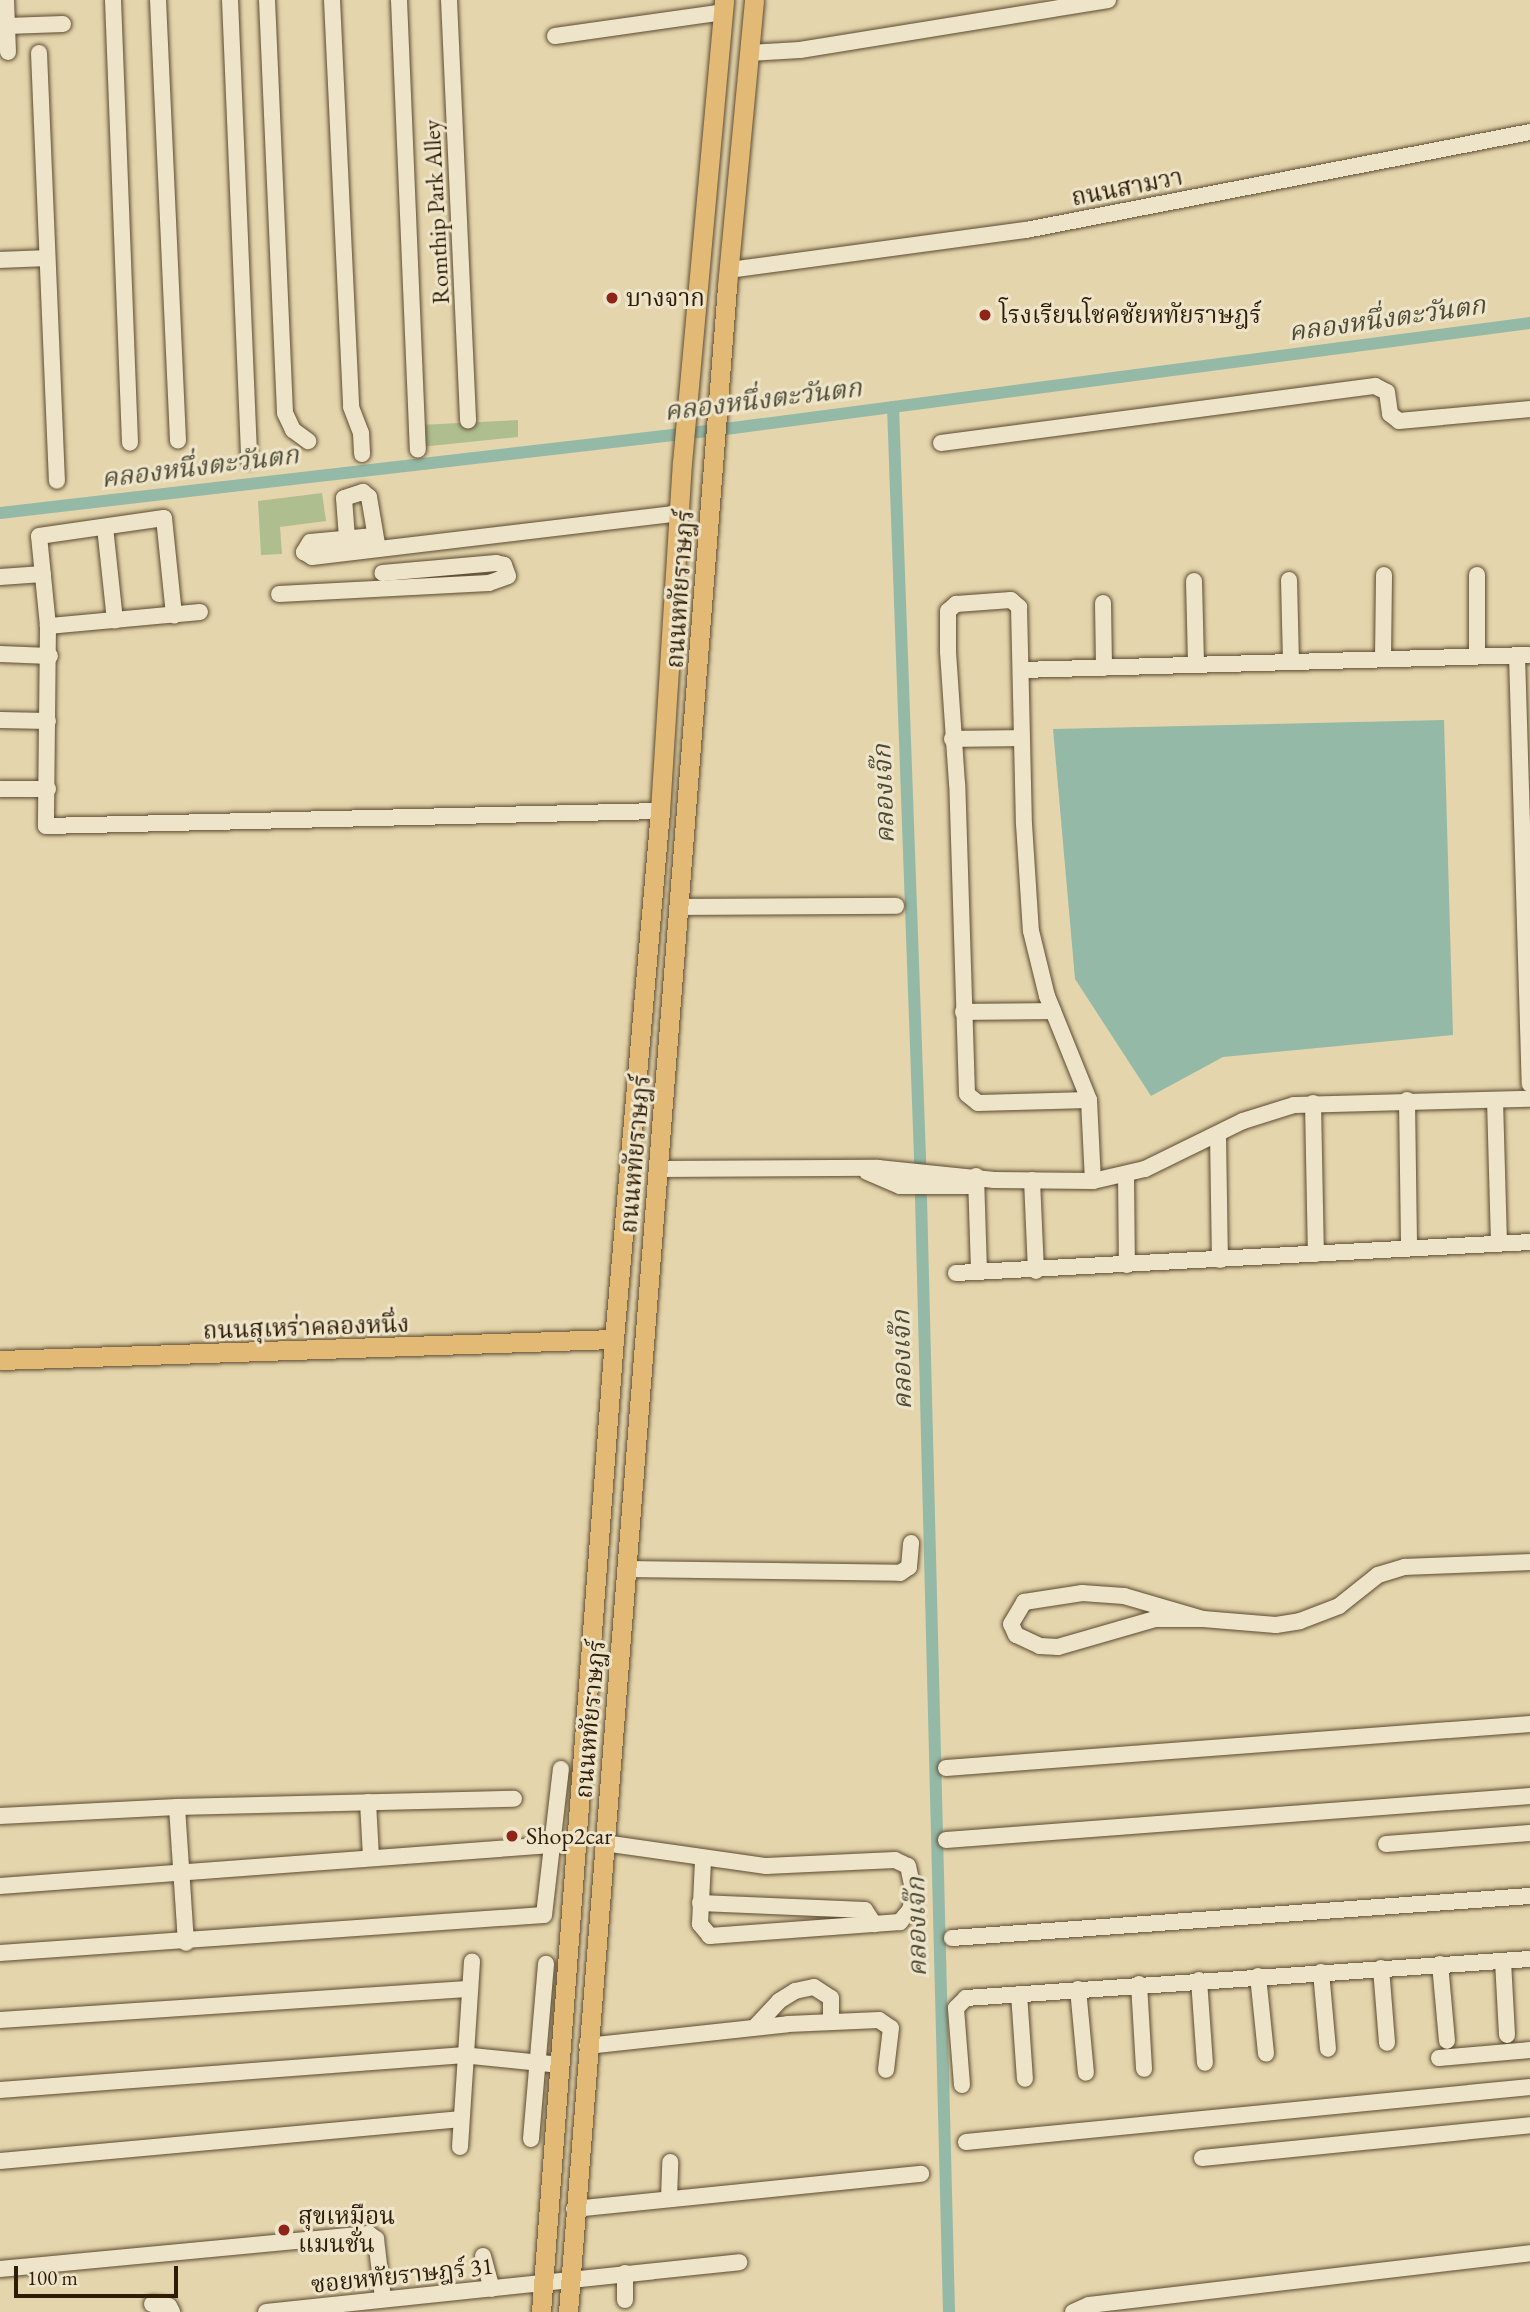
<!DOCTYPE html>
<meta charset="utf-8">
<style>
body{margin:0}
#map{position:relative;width:1530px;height:2312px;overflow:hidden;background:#e4d5ac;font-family:"EB Garamond","Noto Serif Thai",serif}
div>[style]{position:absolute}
.green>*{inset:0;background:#aebe8e}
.water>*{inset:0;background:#95b9a7}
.canal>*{height:12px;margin:-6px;padding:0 6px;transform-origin:6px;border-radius:6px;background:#95b9a7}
.roads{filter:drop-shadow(0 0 2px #5c4a30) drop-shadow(0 0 2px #5c4a30)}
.minor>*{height:16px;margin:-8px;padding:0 8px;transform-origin:8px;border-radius:8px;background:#ede4c9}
.major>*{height:19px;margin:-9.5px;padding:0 9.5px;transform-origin:9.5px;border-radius:9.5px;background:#e2ba76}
.dots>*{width:19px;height:19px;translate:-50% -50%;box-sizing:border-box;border:4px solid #ede4c9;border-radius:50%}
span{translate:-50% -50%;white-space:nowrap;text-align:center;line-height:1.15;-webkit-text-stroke:6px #ede4c9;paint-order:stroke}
.street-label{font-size:24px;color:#2e1c07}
.poi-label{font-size:24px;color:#2e1c07}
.left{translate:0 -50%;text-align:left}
.water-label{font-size:26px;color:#4d4b37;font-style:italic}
.scale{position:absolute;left:14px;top:2266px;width:164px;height:32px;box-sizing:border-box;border:4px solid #2e1c07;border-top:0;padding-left:9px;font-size:21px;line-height:24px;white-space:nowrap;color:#2e1c07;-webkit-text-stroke:5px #ede4c9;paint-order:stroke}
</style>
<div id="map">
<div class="green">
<i style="clip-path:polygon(518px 420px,518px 437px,420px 447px,420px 425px)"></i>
<i style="clip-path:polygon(322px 493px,326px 521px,280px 527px,282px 554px,261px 555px,258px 501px)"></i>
</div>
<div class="water">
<i style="clip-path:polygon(1444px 720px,1453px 1035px,1223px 1057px,1151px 1096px,1075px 979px,1053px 729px)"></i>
</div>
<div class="canal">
<i style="left:893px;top:407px;width:751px;rotate:87.94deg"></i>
<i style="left:920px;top:1158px;width:1154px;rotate:88.56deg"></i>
<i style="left:0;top:513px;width:738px;rotate:-6.61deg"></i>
<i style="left:733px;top:428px;width:804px;rotate:-7.51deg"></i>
</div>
<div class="roads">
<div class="minor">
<i style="left:6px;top:0;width:52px;rotate:87.8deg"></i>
<i style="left:113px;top:0;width:443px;rotate:87.8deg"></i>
<i style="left:158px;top:0;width:441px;rotate:87.4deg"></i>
<i style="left:230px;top:0;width:461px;rotate:87.6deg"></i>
<i style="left:267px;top:0;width:413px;rotate:87.5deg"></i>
<i style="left:285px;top:413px;width:19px;rotate:65deg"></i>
<i style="left:293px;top:430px;width:19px;rotate:36deg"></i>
<i style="left:332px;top:0;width:407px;rotate:87.3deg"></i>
<i style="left:351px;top:407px;width:28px;rotate:69deg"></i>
<i style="left:361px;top:433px;width:21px;rotate:87deg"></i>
<i style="left:399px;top:0;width:450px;rotate:87.6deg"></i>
<i style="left:449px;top:0;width:421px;rotate:87.4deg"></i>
<i style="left:7px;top:26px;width:56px;rotate:-2deg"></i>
<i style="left:555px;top:36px;width:170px;rotate:-8.1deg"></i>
<i style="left:39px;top:53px;width:428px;rotate:87.6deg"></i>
<i style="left:749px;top:53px;width:51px;rotate:-3.4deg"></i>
<i style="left:800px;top:50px;width:312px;rotate:-9.2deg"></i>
<i style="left:0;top:260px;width:47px;rotate:-2.4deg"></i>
<i style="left:729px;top:270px;width:300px;rotate:-7.7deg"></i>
<i style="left:1026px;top:230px;width:513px;rotate:-11deg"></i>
<i style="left:941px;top:443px;width:438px;rotate:-7.5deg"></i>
<i style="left:1375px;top:386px;width:13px;rotate:27deg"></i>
<i style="left:1387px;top:392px;width:22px;rotate:82deg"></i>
<i style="left:1390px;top:414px;width:11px;rotate:38deg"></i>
<i style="left:1399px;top:421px;width:132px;rotate:-5.2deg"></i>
<i style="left:105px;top:527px;width:94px;rotate:83.9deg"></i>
<i style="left:374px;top:536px;width:64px;rotate:174.6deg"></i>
<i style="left:310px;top:542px;width:12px;rotate:121deg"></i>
<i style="left:304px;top:552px;width:9px;rotate:32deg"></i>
<i style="left:312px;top:557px;width:371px;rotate:-6.8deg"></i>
<i style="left:347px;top:538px;width:40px;rotate:-94.3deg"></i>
<i style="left:344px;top:498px;width:20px;rotate:-18deg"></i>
<i style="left:363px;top:492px;width:8px;rotate:40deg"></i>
<i style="left:369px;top:497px;width:48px;rotate:80.3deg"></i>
<i style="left:1477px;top:575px;width:80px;rotate:90deg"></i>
<i style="left:0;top:577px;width:43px;rotate:-4deg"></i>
<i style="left:1289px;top:580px;width:82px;rotate:88.6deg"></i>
<i style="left:1194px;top:581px;width:84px;rotate:88.6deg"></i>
<i style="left:279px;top:594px;width:210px;rotate:-3deg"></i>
<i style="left:489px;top:583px;width:20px;rotate:-20deg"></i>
<i style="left:508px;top:576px;width:12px;rotate:-110deg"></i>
<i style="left:504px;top:565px;width:8px;rotate:-166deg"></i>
<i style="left:496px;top:563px;width:114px;rotate:175deg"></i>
<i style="left:1103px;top:603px;width:65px;rotate:89.1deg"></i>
<i style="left:200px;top:612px;width:153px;rotate:174.7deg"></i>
<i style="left:48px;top:626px;width:200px;rotate:90.6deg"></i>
<i style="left:46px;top:826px;width:614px;rotate:-1.4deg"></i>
<i style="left:48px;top:626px;width:90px;rotate:-95.7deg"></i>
<i style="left:39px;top:536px;width:126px;rotate:-8.2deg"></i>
<i style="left:164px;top:518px;width:98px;rotate:84.1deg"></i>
<i style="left:0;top:654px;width:50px;rotate:2.3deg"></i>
<i style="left:1517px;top:655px;width:429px;rotate:88.3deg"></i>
<i style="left:1383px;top:659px;width:84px;rotate:-89.3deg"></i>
<i style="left:1021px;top:670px;width:509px;rotate:-1.69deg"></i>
<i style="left:0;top:720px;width:48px;rotate:1.2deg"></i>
<i style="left:952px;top:739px;width:69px;rotate:-0.8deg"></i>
<i style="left:0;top:789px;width:48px"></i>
<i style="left:680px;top:907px;width:216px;rotate:-0.3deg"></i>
<i style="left:963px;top:1012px;width:90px;rotate:-0.6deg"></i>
<i style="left:1089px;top:1100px;width:111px;rotate:178.5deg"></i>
<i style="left:978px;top:1103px;width:14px;rotate:-141deg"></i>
<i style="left:967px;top:1094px;width:310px;rotate:-91.8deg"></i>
<i style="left:957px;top:784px;width:132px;rotate:-93.9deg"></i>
<i style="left:948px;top:652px;width:41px;rotate:-90deg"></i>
<i style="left:948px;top:611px;width:11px;rotate:-41deg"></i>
<i style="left:956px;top:604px;width:55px;rotate:-4.2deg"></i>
<i style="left:1011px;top:600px;width:11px;rotate:41deg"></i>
<i style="left:1019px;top:607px;width:217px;rotate:88.7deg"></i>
<i style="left:1024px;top:824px;width:107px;rotate:86.3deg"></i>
<i style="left:1031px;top:931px;width:67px;rotate:76.2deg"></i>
<i style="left:1047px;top:996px;width:112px;rotate:68deg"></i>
<i style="left:1089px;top:1100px;width:81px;rotate:87.2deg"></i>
<i style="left:1407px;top:1100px;width:148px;rotate:89.2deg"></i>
<i style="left:1495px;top:1100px;width:143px;rotate:88.4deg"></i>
<i style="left:1313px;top:1103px;width:151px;rotate:88.9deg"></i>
<i style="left:1218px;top:1135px;width:125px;rotate:89.1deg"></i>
<i style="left:659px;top:1169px;width:219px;rotate:-0.3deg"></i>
<i style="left:878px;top:1168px;width:117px;rotate:5.9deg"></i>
<i style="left:994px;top:1180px;width:99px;rotate:0.6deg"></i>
<i style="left:1093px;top:1181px;width:53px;rotate:-13deg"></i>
<i style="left:1145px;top:1169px;width:109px;rotate:-26.1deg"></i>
<i style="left:1243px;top:1121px;width:53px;rotate:-17.4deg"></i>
<i style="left:1294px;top:1105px;width:236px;rotate:-1.5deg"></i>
<i style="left:867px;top:1172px;width:36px;rotate:23deg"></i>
<i style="left:900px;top:1186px;width:71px"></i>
<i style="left:976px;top:1176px;width:96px;rotate:88.2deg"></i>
<i style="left:1126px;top:1176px;width:89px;rotate:89.4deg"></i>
<i style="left:1032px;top:1180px;width:91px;rotate:87.5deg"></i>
<i style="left:956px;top:1273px;width:575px;rotate:-3.09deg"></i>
<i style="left:627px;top:1569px;width:273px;rotate:0.8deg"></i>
<i style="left:900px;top:1573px;width:11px;rotate:-34deg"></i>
<i style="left:909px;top:1567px;width:24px;rotate:-85deg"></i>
<i style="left:1082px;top:1593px;width:42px;rotate:4.1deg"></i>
<i style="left:1124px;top:1596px;width:82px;rotate:16.2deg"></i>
<i style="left:1203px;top:1619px;width:48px;rotate:180deg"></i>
<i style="left:1155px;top:1619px;width:101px;rotate:163.9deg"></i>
<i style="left:1058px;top:1647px;width:18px;rotate:-177deg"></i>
<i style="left:1040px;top:1646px;width:26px;rotate:-155deg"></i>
<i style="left:1016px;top:1635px;width:12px;rotate:-114deg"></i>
<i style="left:1011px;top:1624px;width:26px;rotate:-59deg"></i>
<i style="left:1024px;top:1602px;width:59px;rotate:-8.8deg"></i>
<i style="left:1203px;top:1619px;width:73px;rotate:4.7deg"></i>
<i style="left:1276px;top:1625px;width:24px;rotate:-9deg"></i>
<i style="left:1300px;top:1621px;width:42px;rotate:-21deg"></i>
<i style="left:1339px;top:1606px;width:50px;rotate:-38.5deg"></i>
<i style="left:1378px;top:1575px;width:28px;rotate:-17deg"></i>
<i style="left:1405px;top:1567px;width:125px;rotate:-2.3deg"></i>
<i style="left:946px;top:1768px;width:586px;rotate:-4.31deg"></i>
<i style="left:368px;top:1802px;width:56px;rotate:86.9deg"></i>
<i style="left:177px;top:1807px;width:136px;rotate:86.2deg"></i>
<i style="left:0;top:1816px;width:177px;rotate:-2.9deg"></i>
<i style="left:177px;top:1807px;width:337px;rotate:-1.4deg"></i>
<i style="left:946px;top:1840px;width:586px;rotate:-4.31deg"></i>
<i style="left:604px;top:1843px;width:164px;rotate:8.1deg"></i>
<i style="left:766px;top:1866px;width:129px;rotate:-2.7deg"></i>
<i style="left:895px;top:1860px;width:14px;rotate:25deg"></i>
<i style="left:908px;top:1866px;width:29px;rotate:78deg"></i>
<i style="left:914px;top:1894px;width:16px;rotate:104deg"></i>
<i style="left:910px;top:1910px;width:16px;rotate:130deg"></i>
<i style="left:900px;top:1922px;width:191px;rotate:175.8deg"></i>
<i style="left:710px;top:1936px;width:16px;rotate:-130deg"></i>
<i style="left:700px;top:1924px;width:64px;rotate:-87.3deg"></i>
<i style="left:1386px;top:1844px;width:144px;rotate:-4.4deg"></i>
<i style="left:0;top:1886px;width:580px;rotate:-4.25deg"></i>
<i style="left:700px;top:1903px;width:165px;rotate:2.4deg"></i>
<i style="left:865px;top:1910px;width:17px;rotate:57deg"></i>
<i style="left:952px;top:1938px;width:580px;rotate:-4.16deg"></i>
<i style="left:0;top:1953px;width:545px;rotate:-4deg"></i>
<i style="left:544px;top:1915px;width:147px;rotate:-83.4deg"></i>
<i style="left:1503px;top:1961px;width:74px;rotate:86.9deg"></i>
<i style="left:1440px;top:1964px;width:77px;rotate:84.8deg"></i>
<i style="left:1381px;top:1968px;width:75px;rotate:85.4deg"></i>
<i style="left:1321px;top:1972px;width:77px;rotate:84.8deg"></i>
<i style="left:1258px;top:1976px;width:78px;rotate:84.1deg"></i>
<i style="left:1199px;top:1980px;width:83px;rotate:85.9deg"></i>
<i style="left:1139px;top:1984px;width:85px;rotate:86.6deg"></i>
<i style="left:1078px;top:1989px;width:84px;rotate:84.6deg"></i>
<i style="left:1019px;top:1994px;width:85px;rotate:86deg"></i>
<i style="left:0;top:2020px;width:468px;rotate:-3.8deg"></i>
<i style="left:755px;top:2027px;width:35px;rotate:-47deg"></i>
<i style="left:779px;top:2001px;width:19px;rotate:-32deg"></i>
<i style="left:795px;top:1991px;width:19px;rotate:-12deg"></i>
<i style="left:814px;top:1987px;width:20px;rotate:33deg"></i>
<i style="left:831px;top:1998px;width:23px;rotate:90deg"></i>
<i style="left:587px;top:2046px;width:202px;rotate:-6.2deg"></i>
<i style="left:788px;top:2024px;width:91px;rotate:-2.5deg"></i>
<i style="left:879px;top:2020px;width:14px;rotate:34deg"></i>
<i style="left:891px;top:2028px;width:42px;rotate:96.8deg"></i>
<i style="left:1439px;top:2058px;width:91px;rotate:-5deg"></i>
<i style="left:962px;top:2085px;width:77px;rotate:-94.5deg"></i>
<i style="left:956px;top:2008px;width:14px;rotate:-45deg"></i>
<i style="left:966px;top:1998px;width:565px;rotate:-3.96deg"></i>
<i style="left:0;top:2090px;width:463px;rotate:-4.3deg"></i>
<i style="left:462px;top:2055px;width:99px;rotate:5.8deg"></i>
<i style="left:531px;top:2139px;width:176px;rotate:-85.1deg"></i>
<i style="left:966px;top:2142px;width:567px;rotate:-5.57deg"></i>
<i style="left:460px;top:2147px;width:186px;rotate:-86.3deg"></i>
<i style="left:1202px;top:2158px;width:330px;rotate:-5.7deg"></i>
<i style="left:0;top:2161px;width:461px;rotate:-5.2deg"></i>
<i style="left:669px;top:2199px;width:37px;rotate:-88deg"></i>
<i style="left:574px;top:2209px;width:349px;rotate:-5.8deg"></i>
<i style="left:483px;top:2256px;width:34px;rotate:75deg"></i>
<i style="left:0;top:2269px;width:371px;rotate:-5.4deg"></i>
<i style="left:369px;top:2234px;width:9px;rotate:36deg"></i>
<i style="left:376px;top:2239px;width:60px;rotate:83.3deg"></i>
<i style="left:625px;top:2273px;width:27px;rotate:90deg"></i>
<i style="left:152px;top:2304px;width:17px;rotate:7deg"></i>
<i style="left:169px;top:2306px;width:7px;rotate:63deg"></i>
<i style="left:266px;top:2312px;width:476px;rotate:-6deg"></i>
<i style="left:1073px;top:2312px;width:17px;rotate:-24deg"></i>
<i style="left:1089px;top:2305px;width:444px;rotate:-6.7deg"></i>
</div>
<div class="major">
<i style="left:0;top:1360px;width:614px;rotate:-1.96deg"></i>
<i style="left:541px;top:2312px;width:976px;rotate:-85.71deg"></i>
<i style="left:614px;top:1339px;width:530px;rotate:-85.02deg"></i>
<i style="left:660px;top:811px;width:349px;rotate:-86.4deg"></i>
<i style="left:682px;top:463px;width:465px;rotate:-84.8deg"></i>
<i style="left:568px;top:2312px;width:2032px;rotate:-85.51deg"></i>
<i style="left:727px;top:286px;width:287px;rotate:-84.6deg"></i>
</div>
</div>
<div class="dots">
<i style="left:612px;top:298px;background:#8f2418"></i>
<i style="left:985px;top:315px;background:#8f2418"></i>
<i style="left:512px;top:1836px;background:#8f2418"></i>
<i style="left:284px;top:2230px;background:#8f2418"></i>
</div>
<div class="street-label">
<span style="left:1127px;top:187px;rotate:-11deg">ถนนสามวา</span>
<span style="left:436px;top:212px;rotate:-93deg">Romthip Park Alley</span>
<span style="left:680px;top:589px;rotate:-86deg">ถนนหทัยราษฎร์</span>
<span style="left:635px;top:1154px;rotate:-85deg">ถนนหทัยราษฎร์</span>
<span style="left:306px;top:1327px;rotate:-2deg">ถนนสุเหร่าคลองหนึ่ง</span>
<span style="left:590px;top:1719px;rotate:-85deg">ถนนหทัยราษฎร์</span>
<span style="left:402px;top:2275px;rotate:-6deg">ซอยหทัยราษฎร์ 31</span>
</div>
<div class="poi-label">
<span class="left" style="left:626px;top:298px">บางจาก</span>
<span class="left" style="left:999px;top:315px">โรงเรียนโชคชัยหทัยราษฎร์</span>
<span class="left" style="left:526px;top:1836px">Shop2car</span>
<span class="left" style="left:298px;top:2230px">สุขเหมือน<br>แมนชั่น</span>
</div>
<div class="water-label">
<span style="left:1387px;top:319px;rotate:-8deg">คลองหนึ่งตะวันตก</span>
<span style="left:763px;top:400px;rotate:-7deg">คลองหนึ่งตะวันตก</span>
<span style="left:200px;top:467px;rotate:-7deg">คลองหนึ่งตะวันตก</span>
<span style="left:884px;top:794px;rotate:-92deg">คลองเจ๊ก</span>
<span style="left:902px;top:1360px;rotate:-91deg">คลองเจ๊ก</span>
<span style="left:917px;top:1927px;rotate:-91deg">คลองเจ๊ก</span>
</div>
<div class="scale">100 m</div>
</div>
